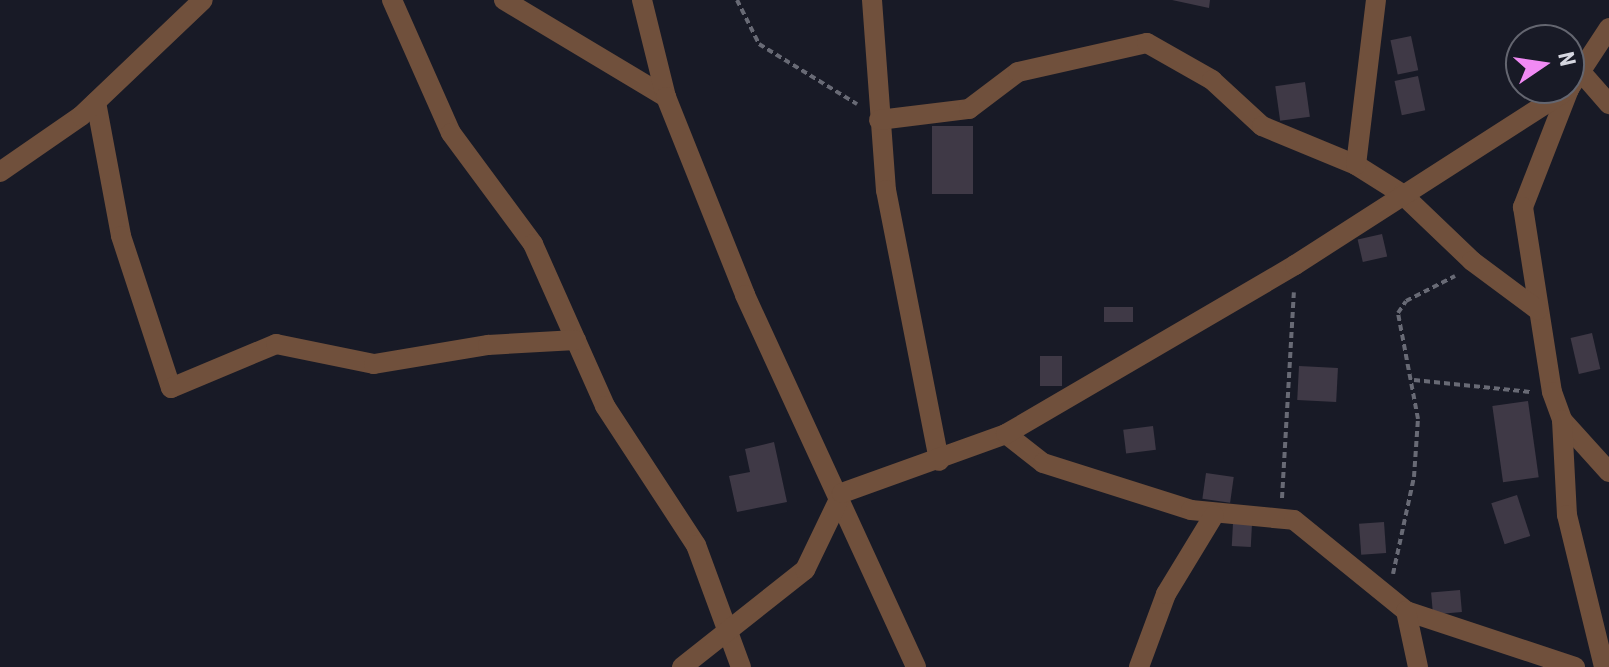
<!DOCTYPE html>
<style>
body{margin:0}
#map{position:relative;width:1609px;height:667px;overflow:hidden;background:#181a26;font-family:"Roboto Condensed",sans-serif}
div>[style]{position:absolute}
.building>*{inset:0;background:#3f3946;transform-origin:0 0}
.path>*{height:4px;margin-top:-2px;transform-origin:0;background:repeating-linear-gradient(90deg,#686a75 0 6px,transparent 0 10px)}
.minor>*{height:20px;margin:-10px;padding:0 10px;transform-origin:10px;border-radius:10px;background:#70503c}
span{translate:-50% -50%;white-space:nowrap;text-align:center;line-height:1.15;-webkit-text-stroke:7px #181a26;paint-order:stroke}
.north{position:absolute;left:1505px;top:24px;width:80px;height:80px;box-sizing:border-box;background:#181a26;border:2px solid #646670;border-radius:50%;rotate:77deg;font-size:22px;font-weight:700;line-height:32px;text-align:center;color:#d6d7e0}
.north::after{content:'';display:block;margin:auto;width:28px;height:36px;background:#f18af4;clip-path:polygon(50% 0,100% 100%,50% 72%,0 100%)}
</style>
<div id="map">
<div class="building">
<i style="clip-path:polygon(1172px 0,1210px 0,1209px 8px)"></i>
<i style="left:1411px;top:36px;width:35px;height:21px;rotate:78deg"></i>
<i style="left:1418px;top:76px;width:35px;height:24px;rotate:78deg"></i>
<i style="left:1305px;top:82px;width:35px;height:30px;rotate:82deg"></i>
<i style="left:932px;top:126px;width:41px;height:68px"></i>
<i style="left:1382px;top:234px;width:23px;height:25px;rotate:77deg"></i>
<i style="left:1104px;top:307px;width:29px;height:15px"></i>
<i style="left:1592px;top:333px;width:37px;height:22px;rotate:77deg"></i>
<i style="left:1062px;top:356px;width:30px;height:22px;rotate:90deg"></i>
<i style="left:1299px;top:366px;width:39px;height:34px;rotate:3deg"></i>
<i style="left:1528px;top:401px;width:77px;height:36px;rotate:82deg"></i>
<i style="left:1153px;top:426px;width:24px;height:30px;rotate:83deg"></i>
<i style="clip-path:polygon(774px 442px,787px 502px,737px 512px,729px 476px,750px 472px,745px 449px)"></i>
<i style="left:1206px;top:473px;width:28px;height:26px;rotate:8deg"></i>
<i style="left:1517px;top:495px;width:43px;height:27px;rotate:72deg"></i>
<i style="left:1384px;top:522px;width:31px;height:25px;rotate:86deg"></i>
<i style="left:1233px;top:523px;width:19px;height:23px;rotate:3deg"></i>
<i style="left:1460px;top:590px;width:22px;height:29px;rotate:85deg"></i>
</div>
<div class="path">
<i style="left:737px;top:0;width:49px;rotate:63.4deg"></i>
<i style="left:759px;top:44px;width:115px;rotate:31.5deg"></i>
<i style="left:1414px;top:380px;width:118px;rotate:5.9deg"></i>
<i style="left:1282px;top:498px;width:206px;rotate:-86.7deg"></i>
<i style="left:1393px;top:574px;width:99px;rotate:-77.8deg"></i>
<i style="left:1414px;top:477px;width:58px;rotate:-86.1deg"></i>
<i style="left:1418px;top:419px;width:108px;rotate:-100.7deg"></i>
<i style="left:1398px;top:313px;width:14px;rotate:-56deg"></i>
<i style="left:1406px;top:301px;width:55px;rotate:-27deg"></i>
</div>
<div class="minor">
<i style="left:392px;top:0;width:145px;rotate:66.1deg"></i>
<i style="left:451px;top:133px;width:138px;rotate:53.5deg"></i>
<i style="left:533px;top:244px;width:177px;rotate:66deg"></i>
<i style="left:605px;top:406px;width:166px;rotate:56.8deg"></i>
<i style="left:696px;top:545px;width:130px;rotate:69.8deg"></i>
<i style="left:504px;top:0;width:189px;rotate:30.9deg"></i>
<i style="left:642px;top:0;width:100px;rotate:76.1deg"></i>
<i style="left:666px;top:97px;width:213px;rotate:68.2deg"></i>
<i style="left:745px;top:295px;width:409px;rotate:65.3deg"></i>
<i style="left:872px;top:0;width:191px;rotate:85.8deg"></i>
<i style="left:886px;top:190px;width:276px;rotate:78.9deg"></i>
<i style="left:1609px;top:28px;width:73px;rotate:123.3deg"></i>
<i style="left:1569px;top:89px;width:127px;rotate:111.3deg"></i>
<i style="left:1523px;top:207px;width:187px;rotate:81.1deg"></i>
<i style="left:1552px;top:392px;width:30px;rotate:70deg"></i>
<i style="left:1562px;top:420px;width:70px;rotate:47.9deg"></i>
<i style="left:1581px;top:72px;width:43px;rotate:48.8deg"></i>
<i style="left:96px;top:102px;width:136px;rotate:79.4deg"></i>
<i style="left:121px;top:236px;width:160px;rotate:71.8deg"></i>
<i style="left:171px;top:388px;width:114px;rotate:-22.7deg"></i>
<i style="left:276px;top:344px;width:100px;rotate:11.5deg"></i>
<i style="left:374px;top:364px;width:116px;rotate:-9.5deg"></i>
<i style="left:488px;top:345px;width:88px;rotate:-3.3deg"></i>
<i style="left:879px;top:120px;width:91px;rotate:-7deg"></i>
<i style="left:969px;top:109px;width:61px;rotate:-37.1deg"></i>
<i style="left:1018px;top:72px;width:132px;rotate:-12.7deg"></i>
<i style="left:1147px;top:43px;width:75px;rotate:29.6deg"></i>
<i style="left:1212px;top:80px;width:68px;rotate:42.6deg"></i>
<i style="left:1262px;top:126px;width:102px;rotate:22.5deg"></i>
<i style="left:1356px;top:165px;width:54px;rotate:32.2deg"></i>
<i style="left:1402px;top:194px;width:97px;rotate:43.7deg"></i>
<i style="left:1472px;top:261px;width:82px;rotate:36.6deg"></i>
<i style="left:1356px;top:165px;width:166px;rotate:-83.1deg"></i>
<i style="left:0;top:172px;width:98px;rotate:-34.7deg"></i>
<i style="left:81px;top:116px;width:168px;rotate:-43.6deg"></i>
<i style="left:1562px;top:420px;width:95px;rotate:87deg"></i>
<i style="left:1567px;top:515px;width:156px;rotate:76.3deg"></i>
<i style="left:1006px;top:434px;width:47px;rotate:38.1deg"></i>
<i style="left:1043px;top:463px;width:155px;rotate:17.6deg"></i>
<i style="left:1191px;top:510px;width:103px;rotate:5.5deg"></i>
<i style="left:1294px;top:520px;width:144px;rotate:39.1deg"></i>
<i style="left:1406px;top:611px;width:178px;rotate:18.3deg"></i>
<i style="left:1406px;top:611px;width:57px;rotate:77.9deg"></i>
<i style="left:682px;top:667px;width:157px;rotate:-38.3deg"></i>
<i style="left:805px;top:570px;width:85px;rotate:-64.3deg"></i>
<i style="left:842px;top:493px;width:174px;rotate:-19.8deg"></i>
<i style="left:1006px;top:434px;width:335px;rotate:-30.3deg"></i>
<i style="left:1295px;top:265px;width:326px;rotate:-32.7deg"></i>
<i style="left:1139px;top:667px;width:78px;rotate:-69.7deg"></i>
<i style="left:1166px;top:594px;width:92px;rotate:-58.7deg"></i>
</div>
<div class="north">N</div>
</div>
